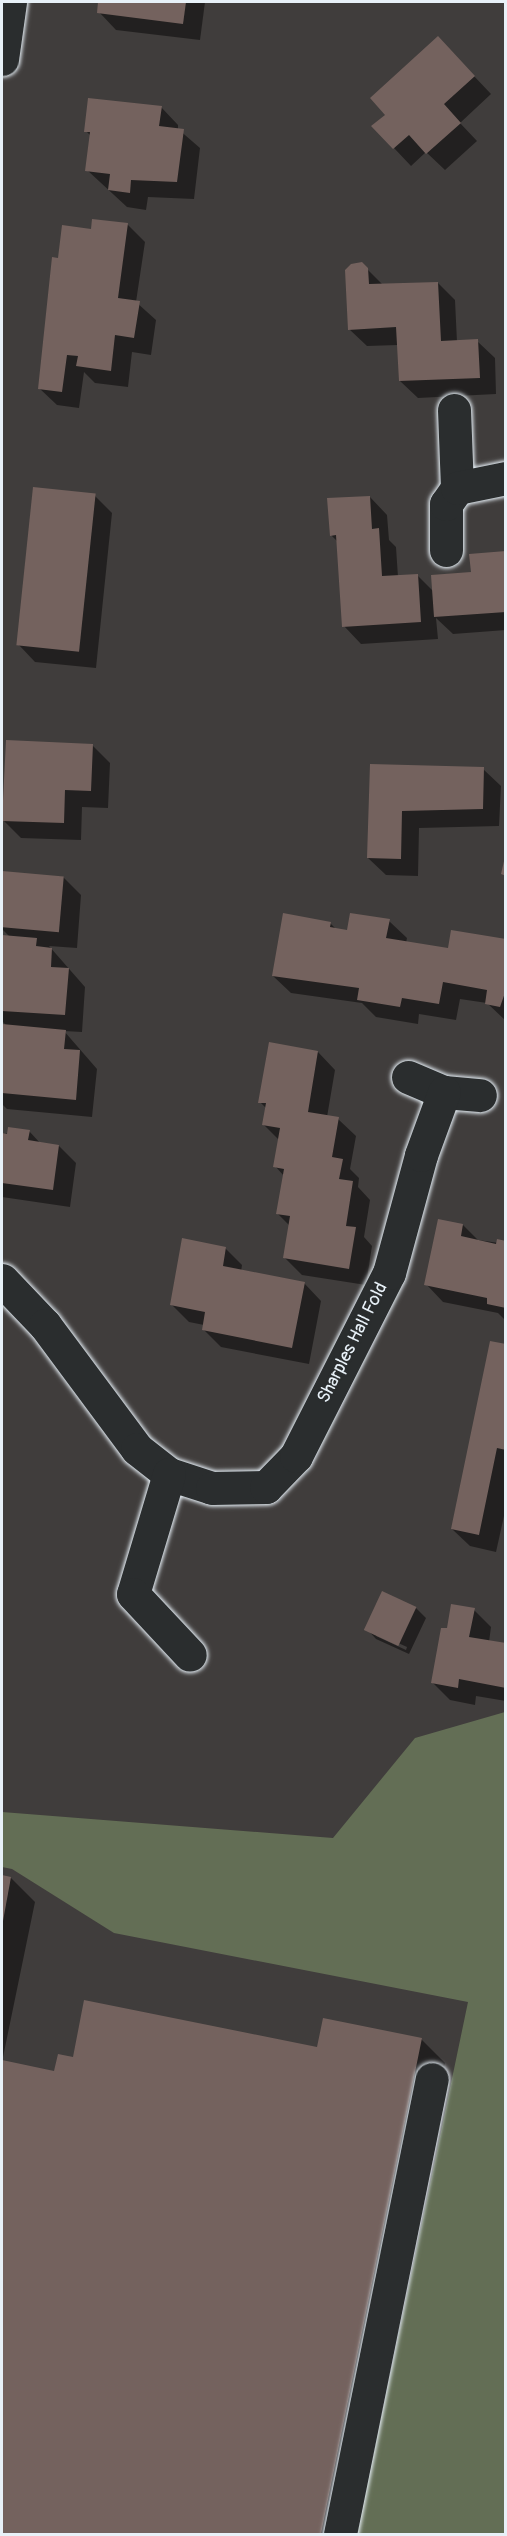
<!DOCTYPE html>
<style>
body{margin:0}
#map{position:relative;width:507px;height:2536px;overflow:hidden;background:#403d3c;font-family:Pangolin,sans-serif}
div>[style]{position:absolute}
.green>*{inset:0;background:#636e55}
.shadow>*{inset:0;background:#0007}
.building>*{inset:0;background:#74625e;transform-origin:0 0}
.roads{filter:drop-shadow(0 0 2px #e8f1f8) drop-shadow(0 0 2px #e8f1f8)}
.minor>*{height:33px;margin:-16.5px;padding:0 16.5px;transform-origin:16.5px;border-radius:16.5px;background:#2a2d2e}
span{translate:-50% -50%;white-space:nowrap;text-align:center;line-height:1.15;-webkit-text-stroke:4.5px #2a2d2e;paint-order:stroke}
.street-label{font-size:18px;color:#e8f1f8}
.frame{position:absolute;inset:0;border:3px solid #e8f1f8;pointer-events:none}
</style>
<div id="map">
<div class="green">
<i style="clip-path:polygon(505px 1712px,505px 2534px,357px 2534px,468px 2002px,114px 1933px,12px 1869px,2px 1867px,2px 1812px,333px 1838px,415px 1738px)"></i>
</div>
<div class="shadow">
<i style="clip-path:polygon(100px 2px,205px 2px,200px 40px,116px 30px,99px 12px)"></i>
<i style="clip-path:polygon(455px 56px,491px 94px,460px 123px,477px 141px,445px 170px,426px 152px,411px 166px,394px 148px)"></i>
<i style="clip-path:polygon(161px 107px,178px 125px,178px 129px,200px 148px,194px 199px,148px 197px,146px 210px,127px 207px,87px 170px,91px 136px,86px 131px)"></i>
<i style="clip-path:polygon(128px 225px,145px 242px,136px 302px,156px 320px,151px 355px,132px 352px,128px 387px,95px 383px,84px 372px,79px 408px,57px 405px,39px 388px,53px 259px,59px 260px,92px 231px)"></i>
<i style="clip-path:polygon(367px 269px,383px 285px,438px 283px,455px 300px,457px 342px,477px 341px,495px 358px,496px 394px,418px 398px,400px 381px,398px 345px,367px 346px,349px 329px)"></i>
<i style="clip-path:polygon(95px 496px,112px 513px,96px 668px,35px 662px,18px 644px)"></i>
<i style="clip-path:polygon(370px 497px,387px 515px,389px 540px,396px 547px,398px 577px,417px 575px,434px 592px,506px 553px,506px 630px,453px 634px,436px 618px,438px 639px,361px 644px,344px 626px,338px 542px,331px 535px)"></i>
<i style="clip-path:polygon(92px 745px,110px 763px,108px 808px,82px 807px,81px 840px,21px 838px,4px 821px)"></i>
<i style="clip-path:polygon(371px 765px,483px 769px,501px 786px,499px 826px,419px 828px,418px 876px,386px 875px,368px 858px)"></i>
<i style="clip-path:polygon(3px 873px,63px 877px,81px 895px,77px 948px,49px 946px,85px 987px,82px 1032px,64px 1031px,97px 1069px,92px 1117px,7px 1109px,2px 1104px,2px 1026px,7px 1026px,2px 1021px,2px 936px,10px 937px,2px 929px)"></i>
<i style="clip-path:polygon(389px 921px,407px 938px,406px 943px,450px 950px,506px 940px,506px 1021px,487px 1003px,460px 999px,456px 1020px,419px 1014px,418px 1024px,376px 1017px,362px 1003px,291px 993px,273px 976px,330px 923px,337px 930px,348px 932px)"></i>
<i style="clip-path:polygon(318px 1052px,335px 1070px,327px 1117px,338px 1119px,356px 1136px,350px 1169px,359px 1178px,358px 1187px,370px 1200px,364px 1237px,372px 1246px,366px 1285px,302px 1275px,284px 1257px,290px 1226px,278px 1214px,284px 1176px,275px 1166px,279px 1140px,263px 1124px,266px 1108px,260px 1102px)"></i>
<i style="clip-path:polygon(29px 1131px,41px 1144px,59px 1146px,76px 1163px,70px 1207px,2px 1197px,2px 1134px)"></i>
<i style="clip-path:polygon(463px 1225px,478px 1240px,506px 1244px,506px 1321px,498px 1313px,443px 1302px,426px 1284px)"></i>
<i style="clip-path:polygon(225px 1248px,242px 1265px,241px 1272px,304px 1283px,321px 1301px,309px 1364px,221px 1347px,203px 1329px,204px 1325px,189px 1322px,171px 1304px)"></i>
<i style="clip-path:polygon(506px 1346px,506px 1507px,496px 1552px,470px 1546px,452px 1529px)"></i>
<i style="clip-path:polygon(evenodd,416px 1608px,426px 1618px,409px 1654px,376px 1639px,367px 1629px,416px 1608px,376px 1633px,407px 1647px,406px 1650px,376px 1636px,376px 1633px)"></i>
<i style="clip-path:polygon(474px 1610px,491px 1627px,489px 1642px,506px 1645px,506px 1701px,476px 1696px,475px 1705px,450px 1700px,432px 1682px,448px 1630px)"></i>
<i style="clip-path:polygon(2px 1877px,11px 1878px,35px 1902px,2px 2062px,56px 2072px,74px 2059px,318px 2049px,421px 2039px,445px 2063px,349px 2534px,2px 2534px)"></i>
</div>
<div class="building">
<i style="clip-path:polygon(98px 2px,186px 2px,183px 24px,97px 13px)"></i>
<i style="clip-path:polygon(438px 36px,475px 76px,444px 104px,461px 123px,426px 154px,409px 135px,393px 149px,371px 126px,385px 115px,370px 98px)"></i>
<i style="clip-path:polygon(88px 98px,162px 106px,159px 126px,184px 129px,177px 182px,131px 180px,130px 193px,108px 190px,110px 174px,85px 171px,90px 132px,84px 132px)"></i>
<i style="clip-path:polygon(92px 219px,128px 223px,118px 298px,140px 301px,134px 338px,115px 335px,111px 371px,76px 366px,78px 356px,67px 355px,62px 392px,38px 389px,52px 257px,58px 258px,62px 225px,91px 229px)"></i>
<i style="clip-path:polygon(362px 262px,368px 268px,369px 284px,438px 282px,441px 341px,478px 339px,480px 378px,399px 381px,396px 327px,348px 330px,345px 270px,351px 264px)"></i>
<i style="left:33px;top:487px;width:63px;height:159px;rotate:6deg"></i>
<i style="clip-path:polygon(370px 496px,372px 529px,379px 528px,382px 576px,418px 574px,421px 622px,342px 627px,336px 535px,330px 536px,327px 498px)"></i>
<i style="clip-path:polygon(506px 551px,506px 612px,434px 617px,431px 575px,471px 572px,469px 554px)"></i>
<i style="clip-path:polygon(6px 740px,93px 744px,91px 791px,65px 790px,64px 823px,2px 821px)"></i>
<i style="clip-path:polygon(370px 764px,484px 767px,483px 809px,402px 811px,401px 859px,367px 858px)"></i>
<i style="clip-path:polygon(505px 857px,506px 857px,506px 876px,501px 874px)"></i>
<i style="left:2px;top:871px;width:62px;height:56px;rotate:5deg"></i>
<i style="clip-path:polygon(283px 913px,331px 922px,330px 927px,347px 930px,350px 913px,390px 919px,386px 938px,448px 948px,451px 930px,506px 939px,506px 990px,500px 1007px,485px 1004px,487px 990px,443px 982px,439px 1004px,402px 998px,400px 1007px,357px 1000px,359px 988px,272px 976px)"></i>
<i style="clip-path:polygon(2px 935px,37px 938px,36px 946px,52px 948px,51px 967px,69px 968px,65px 1015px,2px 1011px)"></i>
<i style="clip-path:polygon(2px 1024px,66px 1030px,64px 1049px,80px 1050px,76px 1100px,2px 1093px)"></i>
<i style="clip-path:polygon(269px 1042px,318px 1051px,308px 1112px,339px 1117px,332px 1157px,343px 1159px,339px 1179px,353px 1181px,346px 1226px,356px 1227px,349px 1269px,283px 1258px,290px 1216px,276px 1214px,284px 1169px,273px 1167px,280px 1128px,262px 1125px,266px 1103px,258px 1103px)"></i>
<i style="clip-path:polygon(8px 1127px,30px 1130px,28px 1140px,59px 1145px,53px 1190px,2px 1183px,2px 1133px,7px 1134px)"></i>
<i style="clip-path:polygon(438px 1219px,463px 1224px,461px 1236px,496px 1244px,497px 1239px,506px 1241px,506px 1308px,487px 1304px,487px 1298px,424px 1285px)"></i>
<i style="clip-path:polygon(182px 1238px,226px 1247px,223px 1266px,305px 1282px,292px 1348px,202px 1330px,205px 1312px,170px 1305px)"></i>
<i style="clip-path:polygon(490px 1341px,506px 1344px,506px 1450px,497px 1448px,479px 1535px,451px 1529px)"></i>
<i style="left:382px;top:1591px;width:38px;height:43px;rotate:25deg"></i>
<i style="clip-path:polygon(451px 1604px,475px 1608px,469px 1637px,506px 1643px,506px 1688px,459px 1679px,458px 1688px,431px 1683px,441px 1628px,447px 1628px)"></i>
<i style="clip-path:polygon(2px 1875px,11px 1877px,3px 1921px,2px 1921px)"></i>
<i style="clip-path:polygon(84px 2000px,317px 2047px,323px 2018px,422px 2038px,321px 2534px,2px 2534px,2px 2060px,54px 2071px,58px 2054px,73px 2057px)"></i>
</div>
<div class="roads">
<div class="minor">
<i style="left:2px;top:59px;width:58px;rotate:-82deg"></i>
<i style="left:454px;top:410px;width:78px;rotate:87.8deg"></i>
<i style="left:446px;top:550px;width:46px;rotate:-90deg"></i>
<i style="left:446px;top:504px;width:19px;rotate:-55deg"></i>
<i style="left:457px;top:488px;width:50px;rotate:-11.5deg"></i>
<i style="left:408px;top:1077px;width:39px;rotate:23deg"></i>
<i style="left:444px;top:1092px;width:36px;rotate:5deg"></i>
<i style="left:2px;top:1280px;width:62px;rotate:46.3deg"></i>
<i style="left:45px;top:1325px;width:154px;rotate:53.4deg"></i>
<i style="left:137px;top:1449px;width:41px;rotate:38deg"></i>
<i style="left:169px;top:1474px;width:45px;rotate:18deg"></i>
<i style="left:212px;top:1488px;width:54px;rotate:-1.1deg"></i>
<i style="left:266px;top:1487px;width:43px;rotate:-45.9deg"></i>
<i style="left:296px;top:1456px;width:205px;rotate:-63.1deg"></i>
<i style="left:389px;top:1273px;width:122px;rotate:-74.8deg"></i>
<i style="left:421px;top:1155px;width:67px;rotate:-69.9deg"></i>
<i style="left:169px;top:1474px;width:125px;rotate:106.7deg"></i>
<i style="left:133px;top:1594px;width:83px;rotate:46.9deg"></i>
<i style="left:340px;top:2534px;width:464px;rotate:-78.6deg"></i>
</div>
</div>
<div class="street-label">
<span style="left:353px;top:1343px;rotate:-63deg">Sharples Hall Fold</span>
</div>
<div class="frame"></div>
</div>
